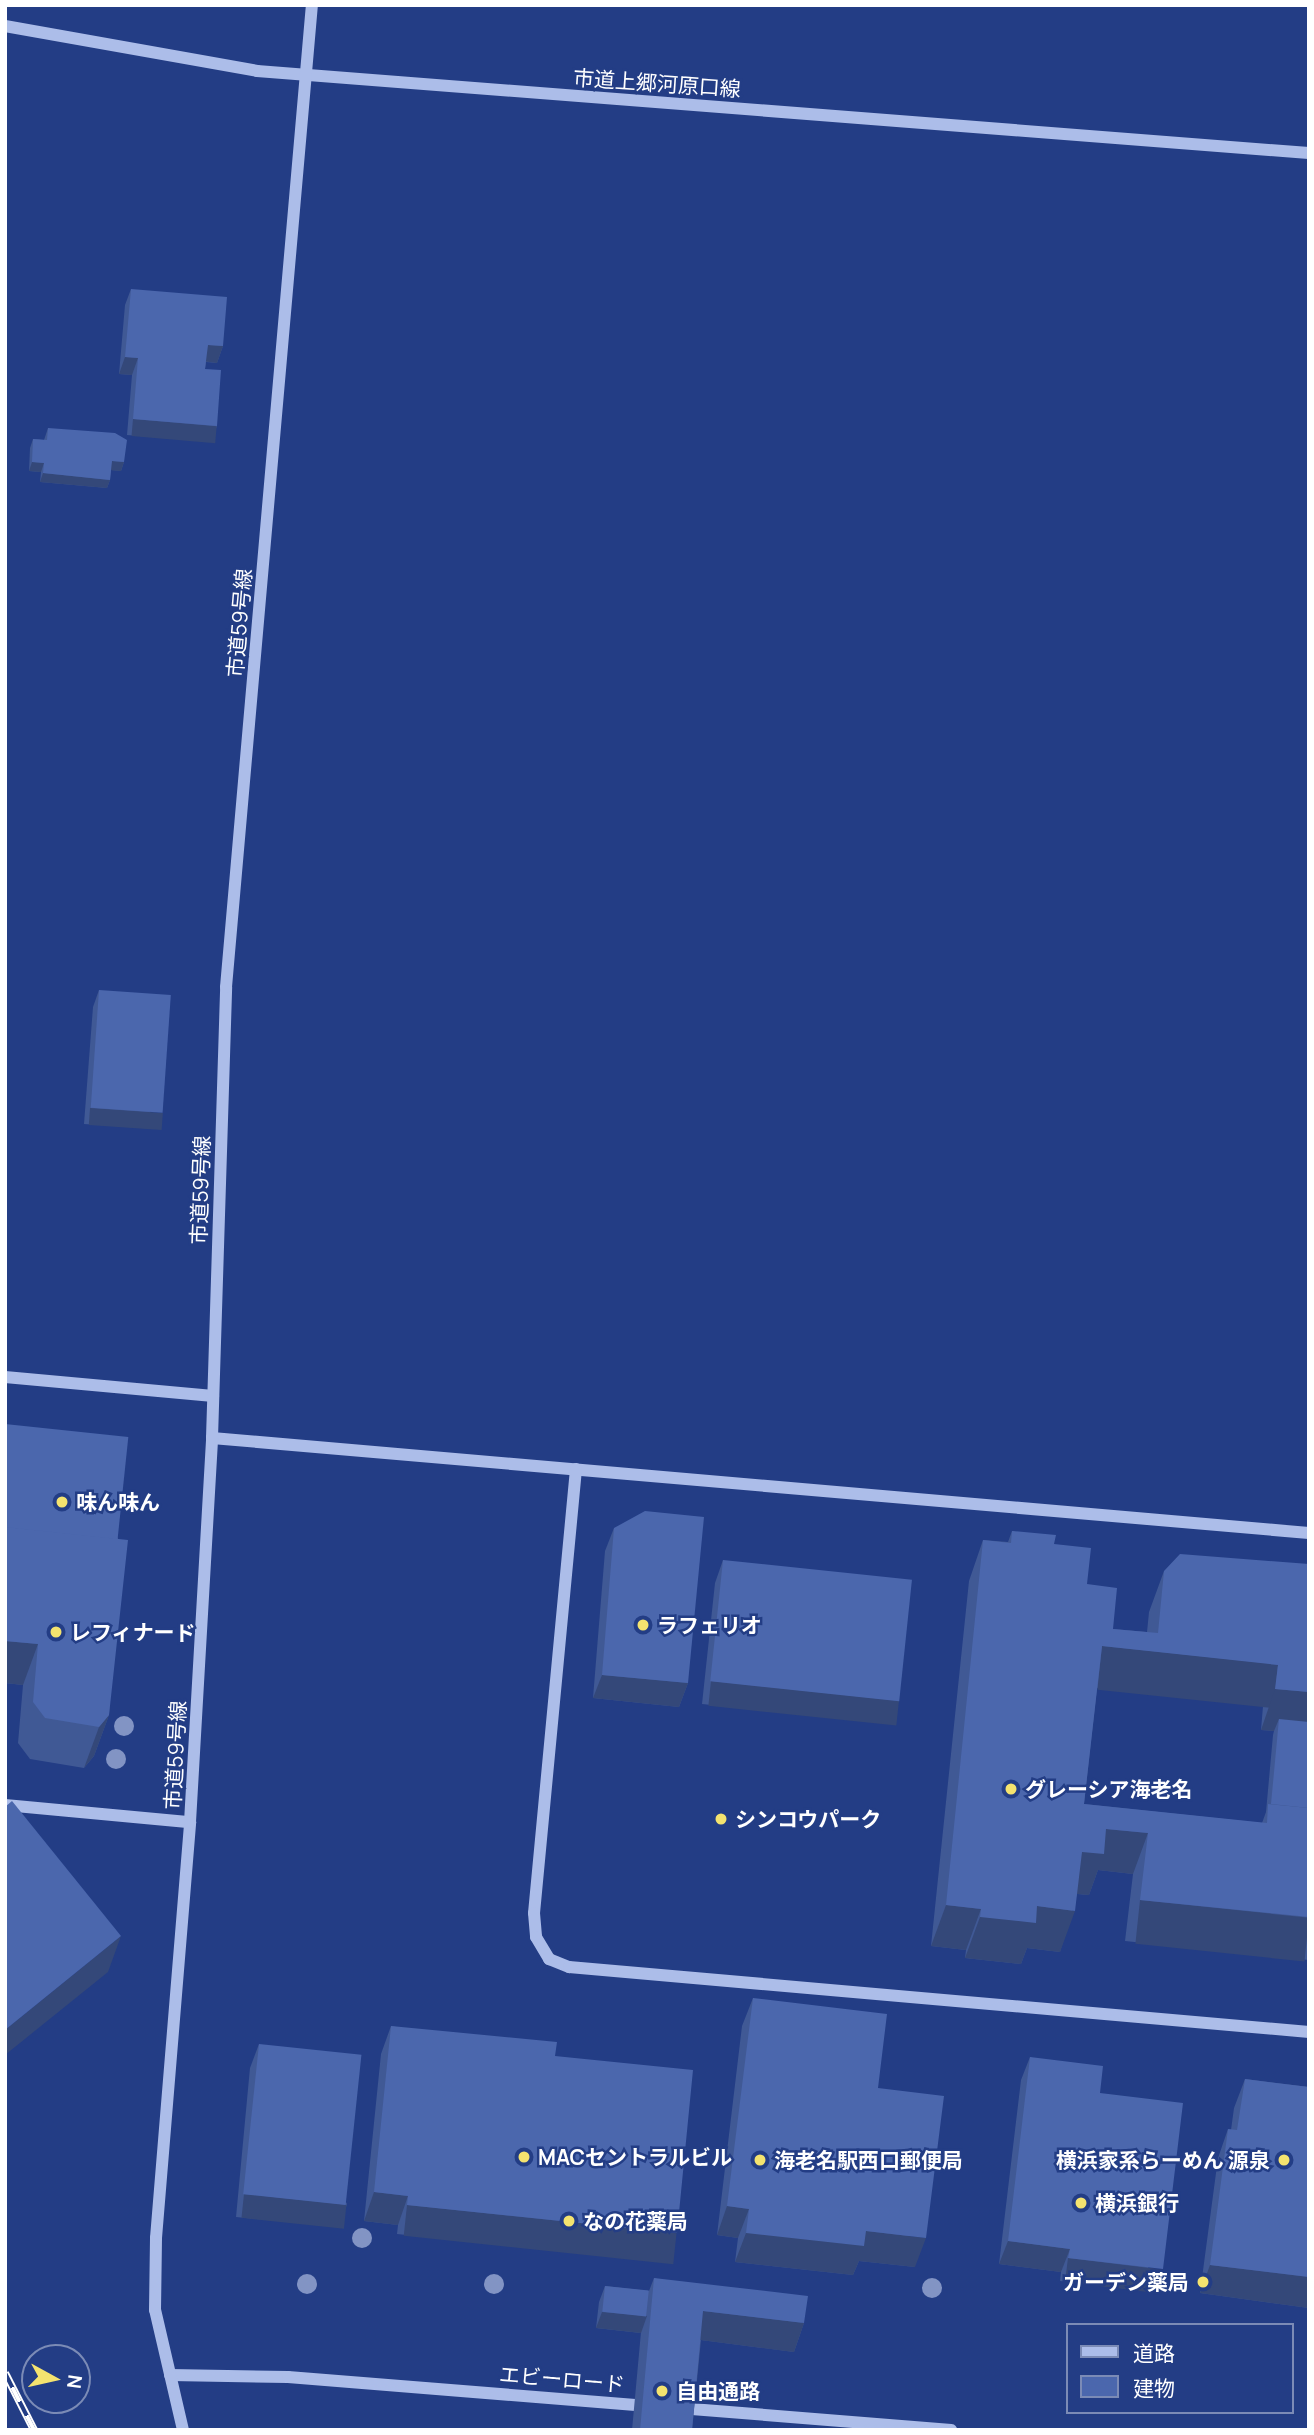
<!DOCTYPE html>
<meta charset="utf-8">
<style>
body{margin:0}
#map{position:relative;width:1314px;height:2435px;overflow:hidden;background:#233d85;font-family:Manrope,"Noto Sans JP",sans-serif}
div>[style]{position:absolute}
.minor>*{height:12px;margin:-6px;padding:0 6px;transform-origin:6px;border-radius:6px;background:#acbde9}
.rail>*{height:8px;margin-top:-4px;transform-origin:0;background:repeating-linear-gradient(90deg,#233d85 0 16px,#fff 0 32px);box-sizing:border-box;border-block:2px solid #fff}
.trees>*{width:20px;height:20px;margin:-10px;border-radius:50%;background:#8294c4}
.wall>*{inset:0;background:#405995}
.shaded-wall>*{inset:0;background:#344879;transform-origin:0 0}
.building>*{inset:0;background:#4b67ad;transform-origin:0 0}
.dots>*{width:19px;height:19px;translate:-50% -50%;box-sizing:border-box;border:4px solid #233d85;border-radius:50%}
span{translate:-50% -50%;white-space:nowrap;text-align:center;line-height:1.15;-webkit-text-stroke:5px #233d85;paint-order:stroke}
.street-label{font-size:21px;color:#fff}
.poi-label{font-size:21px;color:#fff;font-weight:700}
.left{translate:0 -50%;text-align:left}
.right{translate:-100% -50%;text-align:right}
.frame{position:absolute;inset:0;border:7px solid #fff;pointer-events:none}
.legend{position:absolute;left:1066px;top:2323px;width:228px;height:91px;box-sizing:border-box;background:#233d85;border:2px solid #7b8bb6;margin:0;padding:9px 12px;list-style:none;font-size:21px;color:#fff}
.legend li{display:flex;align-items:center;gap:14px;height:35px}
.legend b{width:35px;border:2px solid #7b8bb6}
.north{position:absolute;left:21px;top:2344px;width:70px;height:70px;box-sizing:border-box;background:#233d85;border:2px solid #7b8bb6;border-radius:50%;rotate:98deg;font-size:19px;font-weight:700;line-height:28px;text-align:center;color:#fff}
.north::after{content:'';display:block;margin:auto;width:24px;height:32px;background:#f4e36f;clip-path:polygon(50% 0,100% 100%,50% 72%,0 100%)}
</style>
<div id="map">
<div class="minor">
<i style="left:5px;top:26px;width:256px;rotate:10.1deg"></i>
<i style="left:257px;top:71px;width:1055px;rotate:4.46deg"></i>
<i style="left:5px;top:1377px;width:209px;rotate:5.2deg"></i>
<i style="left:212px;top:1438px;width:1101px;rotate:4.95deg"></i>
<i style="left:576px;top:1469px;width:446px;rotate:95.4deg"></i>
<i style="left:534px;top:1913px;width:24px;rotate:85deg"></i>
<i style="left:536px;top:1937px;width:26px;rotate:59deg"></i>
<i style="left:549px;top:1959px;width:22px;rotate:22deg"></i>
<i style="left:569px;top:1967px;width:743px;rotate:5.02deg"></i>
<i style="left:5px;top:1805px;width:186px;rotate:5.3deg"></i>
<i style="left:170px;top:2375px;width:118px;rotate:1deg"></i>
<i style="left:288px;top:2377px;width:364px;rotate:4.6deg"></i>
<i style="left:679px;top:2408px;width:273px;rotate:4.6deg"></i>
<i style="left:183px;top:2430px;width:123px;rotate:-103.1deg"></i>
<i style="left:155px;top:2310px;width:72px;rotate:-89.2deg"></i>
<i style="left:156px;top:2238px;width:417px;rotate:-85.3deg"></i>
<i style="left:190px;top:1822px;width:385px;rotate:-86.7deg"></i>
<i style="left:212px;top:1438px;width:451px;rotate:-88.2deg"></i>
<i style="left:226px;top:987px;width:986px;rotate:-85deg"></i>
</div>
<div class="rail">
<i style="left:5px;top:2373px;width:64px;rotate:63deg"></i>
</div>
<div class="trees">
<i style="left:124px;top:1726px"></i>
<i style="left:116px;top:1759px"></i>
<i style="left:362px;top:2238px"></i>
<i style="left:307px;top:2284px"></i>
<i style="left:494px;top:2284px"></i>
<i style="left:932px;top:2288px"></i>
</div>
<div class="wall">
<i style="clip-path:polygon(131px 289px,223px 346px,217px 363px,206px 362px,205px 369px,217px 426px,211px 442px,127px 435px,132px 375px,119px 374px,125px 305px)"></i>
<i style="clip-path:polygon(48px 428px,124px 462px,121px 471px,111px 470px,110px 480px,107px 488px,40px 482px,41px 472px,29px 471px,30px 448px,33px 439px,44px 440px)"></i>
<i style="clip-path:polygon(99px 990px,157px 1129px,84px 1124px,93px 1007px)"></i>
<i style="clip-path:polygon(5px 1424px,118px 1538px,109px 1715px,94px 1756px,84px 1768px,30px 1759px,18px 1743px,23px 1685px,5px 1683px)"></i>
<i style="clip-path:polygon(614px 1528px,688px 1683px,679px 1707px,593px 1698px,605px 1551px)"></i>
<i style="clip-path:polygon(evenodd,1012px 1531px,1054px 1544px,1087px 1584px,1113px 1629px,1147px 1632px,1149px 1612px,1164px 1571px,1309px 1564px,1309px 1717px,1307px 1722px,1309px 1960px,1125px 1941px,1133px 1874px,1098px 1870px,1089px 1895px,1077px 1894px,1060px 1952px,1027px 1948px,1021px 1964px,965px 1958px,966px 1950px,931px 1946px,969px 1581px,983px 1540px,1008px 1542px,1012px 1531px,1097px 1688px,1263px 1706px,1261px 1730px,1274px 1731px,1273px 1735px,1266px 1812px,1262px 1823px,1084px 1804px,1097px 1688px)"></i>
<i style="clip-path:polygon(723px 1560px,899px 1700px,891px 1724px,702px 1704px,715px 1583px)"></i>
<i style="clip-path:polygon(753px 1998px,878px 2088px,915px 2267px,859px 2261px,853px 2275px,735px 2262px,738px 2238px,717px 2235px,742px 2026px)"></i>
<i style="clip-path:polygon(391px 2026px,555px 2056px,666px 2262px,397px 2234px,398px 2225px,364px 2221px,381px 2054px)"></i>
<i style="clip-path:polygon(259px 2044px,347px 2204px,339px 2227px,236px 2217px,250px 2068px)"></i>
<i style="clip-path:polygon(1030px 2057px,1100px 2093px,1155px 2292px,1060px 2281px,1061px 2272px,999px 2264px,1021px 2080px)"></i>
<i style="clip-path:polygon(1245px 2079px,1309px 2087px,1309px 2308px,1200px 2293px,1218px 2158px,1228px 2129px,1231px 2130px,1234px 2108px)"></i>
<i style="clip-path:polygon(654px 2278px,804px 2323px,794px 2352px,701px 2340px,692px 2430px,632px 2430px,641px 2332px,641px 2333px,596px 2328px,599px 2302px,605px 2286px,649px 2291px)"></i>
</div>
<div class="shaded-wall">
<i style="clip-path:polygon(208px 345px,223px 346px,217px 363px,202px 361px)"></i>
<i style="clip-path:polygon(125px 357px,138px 358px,132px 375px,119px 374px)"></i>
<i style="left:133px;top:419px;width:84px;height:17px;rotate:5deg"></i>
<i style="clip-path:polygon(112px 461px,124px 462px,121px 471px,109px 470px)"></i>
<i style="clip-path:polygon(32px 462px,44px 463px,41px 472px,29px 471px)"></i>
<i style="clip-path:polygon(43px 473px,110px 480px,107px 488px,40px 482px)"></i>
<i style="left:90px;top:1108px;width:73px;height:17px;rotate:4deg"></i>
<i style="clip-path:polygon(5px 1641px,38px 1644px,23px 1685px,5px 1683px)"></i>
<i style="left:1102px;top:1646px;width:177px;height:44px;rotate:6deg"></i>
<i style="clip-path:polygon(602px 1675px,688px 1683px,679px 1707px,593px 1698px)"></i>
<i style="left:711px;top:1681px;width:189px;height:25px;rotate:6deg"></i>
<i style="clip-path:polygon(1275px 1689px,1309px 1692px,1309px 1717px,1302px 1734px,1279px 1719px,1274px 1731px,1261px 1730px)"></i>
<i style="clip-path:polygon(109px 1715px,94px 1756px,84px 1768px,99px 1727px)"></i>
<i style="clip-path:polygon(1106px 1829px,1148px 1833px,1133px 1874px,1098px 1870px,1089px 1895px,1067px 1893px,1082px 1852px)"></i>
<i style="left:1140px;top:1900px;width:170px;height:44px;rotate:6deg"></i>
<i style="clip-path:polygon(946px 1905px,981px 1909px,966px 1950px,931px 1946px)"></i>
<i style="clip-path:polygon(1037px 1906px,1075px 1911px,1060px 1952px,1027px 1948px,1021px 1964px,965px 1958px,980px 1917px)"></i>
<i style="clip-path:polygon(121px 1936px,108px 1972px,5px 2055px,5px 2030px)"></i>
<i style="clip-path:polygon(374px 2192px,408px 2196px,398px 2225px,364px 2221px)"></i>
<i style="left:244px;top:2194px;width:103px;height:24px;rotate:6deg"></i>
<i style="left:407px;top:2205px;width:271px;height:31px;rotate:6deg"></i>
<i style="clip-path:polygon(727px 2206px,749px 2209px,738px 2238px,717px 2235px)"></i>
<i style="clip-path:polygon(866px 2231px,926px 2238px,915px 2267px,859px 2261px,853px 2275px,735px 2262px,746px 2233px)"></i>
<i style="clip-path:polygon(1008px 2241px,1070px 2249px,1061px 2272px,999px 2264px)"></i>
<i style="left:1068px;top:2258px;width:96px;height:24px;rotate:7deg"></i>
<i style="clip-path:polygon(1210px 2265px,1309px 2277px,1309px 2308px,1200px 2293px)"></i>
<i style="clip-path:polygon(703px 2311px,804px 2323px,794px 2352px,693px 2339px)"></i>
<i style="clip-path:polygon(602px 2312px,647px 2316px,641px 2333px,596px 2328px)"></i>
</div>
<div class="building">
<i style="clip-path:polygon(131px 289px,227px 297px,223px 346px,208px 345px,205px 369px,221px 370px,217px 426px,133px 419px,138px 358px,125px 357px)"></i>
<i style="clip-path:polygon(48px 428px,115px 433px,127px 440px,124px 462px,112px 461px,110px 480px,43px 473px,44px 463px,32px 462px,33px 439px,47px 440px)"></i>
<i style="left:99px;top:990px;width:72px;height:118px;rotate:4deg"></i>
<i style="left:5px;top:1424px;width:124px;height:103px;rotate:6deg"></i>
<i style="clip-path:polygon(645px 1511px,704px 1517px,688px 1683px,602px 1675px,614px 1528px)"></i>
<i style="clip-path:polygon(5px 1527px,128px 1540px,109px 1715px,99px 1727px,45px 1718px,33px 1702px,38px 1644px,5px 1641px)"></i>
<i style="clip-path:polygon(1012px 1531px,1056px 1535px,1054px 1544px,1091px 1548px,1087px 1584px,1117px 1588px,1113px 1629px,1158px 1633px,1164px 1571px,1180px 1554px,1309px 1564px,1309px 1692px,1275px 1689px,1278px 1665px,1102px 1646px,1084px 1804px,1267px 1823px,1268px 1804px,1309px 1808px,1309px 1917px,1140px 1900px,1148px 1833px,1106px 1829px,1104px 1854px,1082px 1852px,1075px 1911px,1037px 1906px,1036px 1923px,980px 1917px,981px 1909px,946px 1905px,983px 1540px,1011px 1543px)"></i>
<i style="left:723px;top:1560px;width:190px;height:122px;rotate:6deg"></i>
<i style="clip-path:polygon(1279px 1719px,1309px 1722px,1309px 1808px,1271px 1804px)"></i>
<i style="clip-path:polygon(12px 1801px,121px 1936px,5px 2030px,5px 1807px)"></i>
<i style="clip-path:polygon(753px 1998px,887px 2014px,878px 2088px,944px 2096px,926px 2238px,866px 2231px,864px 2246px,746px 2233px,749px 2209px,727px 2206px)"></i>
<i style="clip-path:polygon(391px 2026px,557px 2042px,555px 2056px,693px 2070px,677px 2233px,407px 2205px,408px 2196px,374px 2192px)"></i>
<i style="left:259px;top:2044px;width:103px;height:151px;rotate:6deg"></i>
<i style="clip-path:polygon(1030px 2057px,1103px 2066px,1100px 2093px,1183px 2103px,1163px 2269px,1068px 2258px,1070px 2249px,1008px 2241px)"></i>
<i style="clip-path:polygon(1245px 2079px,1309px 2087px,1309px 2277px,1210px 2265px,1228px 2129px,1237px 2130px)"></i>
<i style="clip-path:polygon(654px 2278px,808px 2296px,804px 2323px,703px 2311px,692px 2430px,640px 2430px)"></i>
<i style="left:605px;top:2286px;width:44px;height:26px;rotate:6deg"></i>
</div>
<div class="dots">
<i style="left:62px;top:1502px;background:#f4e36f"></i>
<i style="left:643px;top:1625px;background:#f4e36f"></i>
<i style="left:56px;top:1632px;background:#f4e36f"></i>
<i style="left:1011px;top:1789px;background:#f4e36f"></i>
<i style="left:721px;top:1819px;background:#f4e36f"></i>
<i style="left:524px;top:2157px;background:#f4e36f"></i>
<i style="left:760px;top:2160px;background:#f4e36f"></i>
<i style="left:1284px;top:2160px;background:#f4e36f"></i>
<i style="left:1081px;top:2203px;background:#f4e36f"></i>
<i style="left:569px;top:2221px;background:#f4e36f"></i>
<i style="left:1203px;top:2282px;background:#f4e36f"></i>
<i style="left:662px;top:2391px;background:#f4e36f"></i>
</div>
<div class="street-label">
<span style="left:657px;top:83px;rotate:4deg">市道上郷河原口線</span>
<span style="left:239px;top:623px;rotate:-85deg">市道59号線</span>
<span style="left:200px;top:1190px;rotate:-88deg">市道59号線</span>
<span style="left:175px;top:1755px;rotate:-87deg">市道59号線</span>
<span style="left:562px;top:2379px;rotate:5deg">エビーロード</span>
</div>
<div class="poi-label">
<span class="left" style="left:76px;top:1502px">味ん味ん</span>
<span class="left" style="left:657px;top:1625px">ラフェリオ</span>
<span class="left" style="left:70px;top:1632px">レフィナード</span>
<span class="left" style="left:1025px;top:1789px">グレーシア海老名</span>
<span class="left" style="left:735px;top:1819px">シンコウパーク</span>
<span class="left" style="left:538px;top:2157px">MACセントラルビル</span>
<span class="left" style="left:774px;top:2160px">海老名駅西口郵便局</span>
<span class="right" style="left:1270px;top:2160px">横浜家系らーめん 源泉</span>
<span class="left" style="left:1095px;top:2203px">横浜銀行</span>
<span class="left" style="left:583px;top:2221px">なの花薬局</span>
<span class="right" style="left:1189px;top:2282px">ガーデン薬局</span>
<span class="left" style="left:676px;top:2391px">自由通路</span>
</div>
<div class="frame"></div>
<ul class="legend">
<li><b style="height:9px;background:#acbde9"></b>道路</li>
<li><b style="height:19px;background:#4b67ad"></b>建物</li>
</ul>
<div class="north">N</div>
</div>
